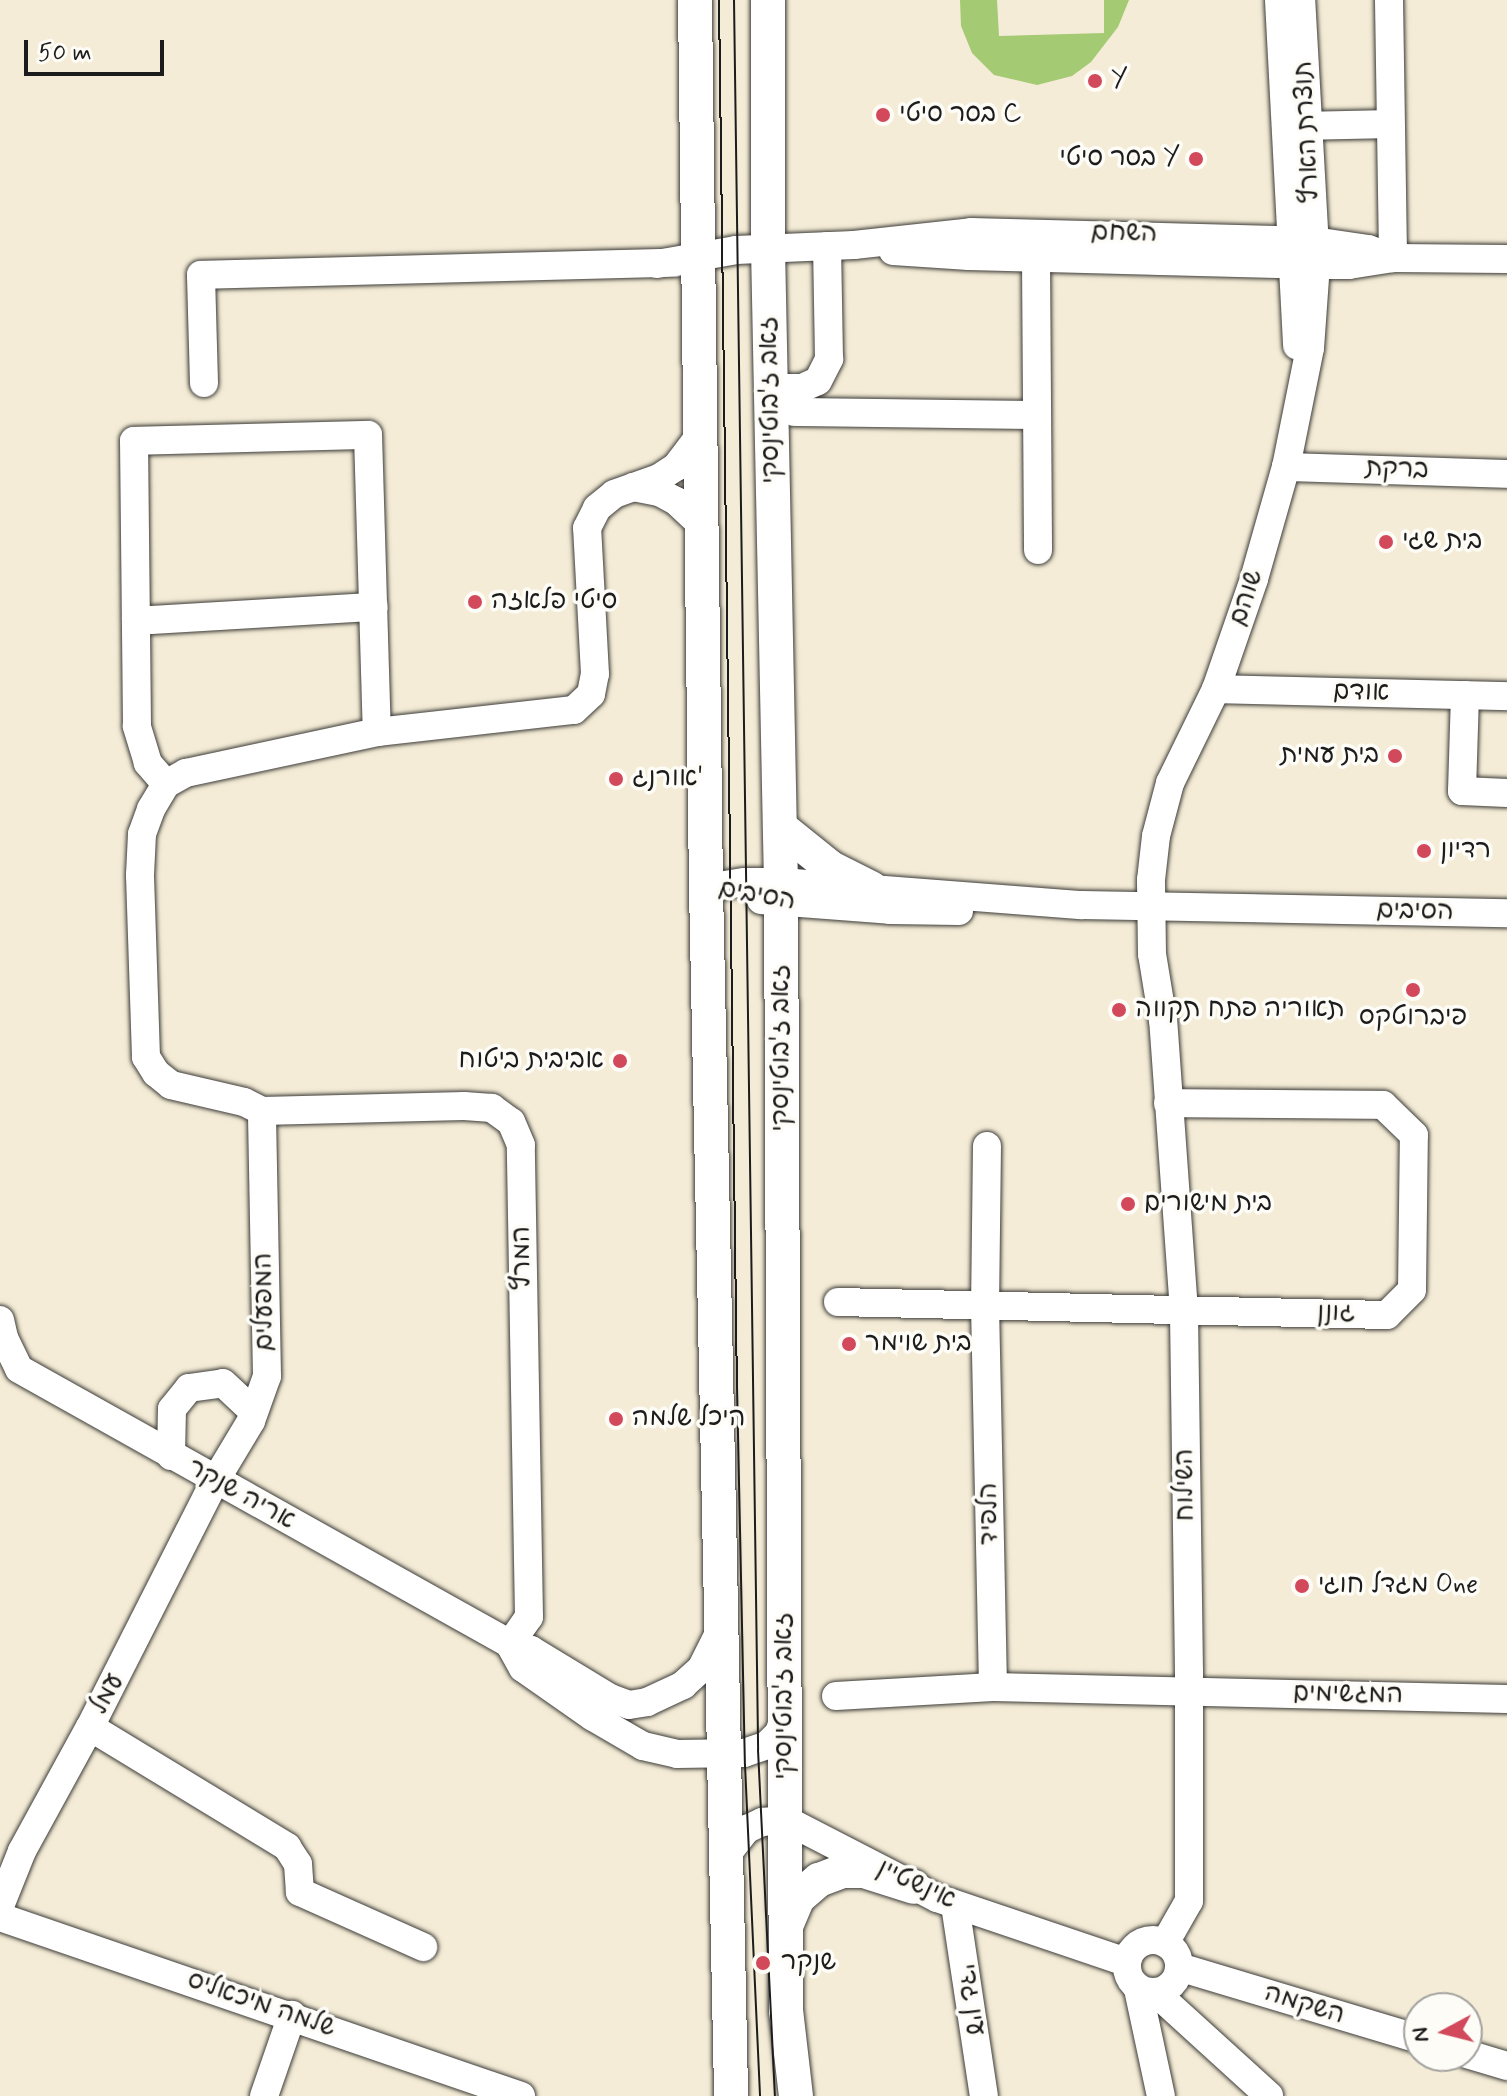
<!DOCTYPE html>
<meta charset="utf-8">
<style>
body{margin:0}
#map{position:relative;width:1507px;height:2096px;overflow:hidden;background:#f4ecd6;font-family:Mynerve,"Playpen Sans Hebrew",sans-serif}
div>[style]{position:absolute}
.green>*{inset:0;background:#a4ca74}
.roads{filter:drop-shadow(0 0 2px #3c3b38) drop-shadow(0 0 2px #3c3b38)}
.minor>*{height:28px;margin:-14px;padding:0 14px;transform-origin:14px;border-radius:14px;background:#fff}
.minor>.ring{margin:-14px;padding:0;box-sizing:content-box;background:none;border:28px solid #fff;border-radius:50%}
.major>*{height:34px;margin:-17px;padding:0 17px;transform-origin:17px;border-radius:17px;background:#fff}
.tram>*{height:2px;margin:-1px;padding:0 1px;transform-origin:1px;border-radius:1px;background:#1c1c1c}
.dots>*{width:22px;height:22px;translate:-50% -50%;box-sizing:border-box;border:4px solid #fdfcf7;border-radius:50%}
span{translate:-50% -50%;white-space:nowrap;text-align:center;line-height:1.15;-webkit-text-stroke:7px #fdfcf7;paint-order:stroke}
.poi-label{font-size:26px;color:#1c1c1c}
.left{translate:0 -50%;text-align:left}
.right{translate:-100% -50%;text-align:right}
.street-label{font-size:26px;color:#1c1c1c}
.north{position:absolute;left:1403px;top:1992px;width:80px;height:80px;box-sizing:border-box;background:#fdfcf7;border:2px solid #a3a29f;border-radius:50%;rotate:263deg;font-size:22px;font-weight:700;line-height:32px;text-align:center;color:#1c1c1c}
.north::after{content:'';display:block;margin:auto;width:28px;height:36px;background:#d1495b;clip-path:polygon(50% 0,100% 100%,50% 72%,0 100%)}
.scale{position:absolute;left:24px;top:40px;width:140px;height:36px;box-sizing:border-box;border:4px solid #1c1c1c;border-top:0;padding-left:10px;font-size:24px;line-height:28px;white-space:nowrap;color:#1c1c1c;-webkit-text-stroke:6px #fdfcf7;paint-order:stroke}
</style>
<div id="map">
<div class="green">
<i style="clip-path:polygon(960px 0,997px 0,999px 36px,1104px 33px,1104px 0,1129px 0,1118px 27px,1091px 62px,1072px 76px,1037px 85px,994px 75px,972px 53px,961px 26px)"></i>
</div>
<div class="roads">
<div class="minor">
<i style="left:1279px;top:0;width:346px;rotate:87deg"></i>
<i style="left:1389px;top:0;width:258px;rotate:89.1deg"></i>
<i style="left:1302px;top:126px;width:88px;rotate:-1.3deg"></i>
<i style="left:893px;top:251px;width:76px;rotate:3.8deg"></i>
<i style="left:969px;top:256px;width:347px;rotate:1.5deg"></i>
<i style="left:1316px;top:265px;width:33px"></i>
<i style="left:1349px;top:265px;width:45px;rotate:-9deg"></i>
<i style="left:1393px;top:258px;width:114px;rotate:0.5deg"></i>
<i style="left:1036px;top:259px;width:291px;rotate:89.6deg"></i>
<i style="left:657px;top:264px;width:80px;rotate:-10deg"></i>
<i style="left:736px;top:250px;width:118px;rotate:-2.4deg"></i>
<i style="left:854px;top:245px;width:118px;rotate:-6.3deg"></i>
<i style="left:971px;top:232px;width:343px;rotate:1.5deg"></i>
<i style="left:1314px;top:241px;width:55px;rotate:8.4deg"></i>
<i style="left:1368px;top:249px;width:27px;rotate:20deg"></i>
<i style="left:204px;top:383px;width:108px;rotate:-91.6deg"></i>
<i style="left:201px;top:275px;width:474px;rotate:-1.5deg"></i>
<i style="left:771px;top:396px;width:14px;rotate:-36deg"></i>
<i style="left:782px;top:388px;width:20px"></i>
<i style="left:802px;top:388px;width:17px;rotate:-24deg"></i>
<i style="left:818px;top:381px;width:25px;rotate:-63deg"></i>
<i style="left:829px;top:359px;width:113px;rotate:-91deg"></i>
<i style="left:794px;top:412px;width:243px;rotate:0.7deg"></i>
<i style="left:1286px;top:467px;width:221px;rotate:1.8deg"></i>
<i style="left:633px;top:487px;width:26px;rotate:11deg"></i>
<i style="left:659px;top:492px;width:19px;rotate:28deg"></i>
<i style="left:676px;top:501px;width:34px;rotate:43deg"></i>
<i style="left:136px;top:621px;width:238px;rotate:-3.4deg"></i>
<i style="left:1216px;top:689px;width:291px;rotate:1.4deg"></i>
<i style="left:1465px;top:695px;width:96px;rotate:91.8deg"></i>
<i style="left:1462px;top:791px;width:45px;rotate:2.5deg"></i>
<i style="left:166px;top:784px;width:28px;rotate:-131deg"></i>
<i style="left:148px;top:763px;width:39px;rotate:-107deg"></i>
<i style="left:137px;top:726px;width:285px;rotate:-90.6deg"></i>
<i style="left:134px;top:441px;width:234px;rotate:-1.5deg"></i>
<i style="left:368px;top:435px;width:297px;rotate:88.3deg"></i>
<i style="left:706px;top:888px;width:39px;rotate:-9deg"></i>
<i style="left:745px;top:882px;width:36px"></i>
<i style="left:781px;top:882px;width:302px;rotate:4.4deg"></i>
<i style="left:1082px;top:905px;width:425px;rotate:1.1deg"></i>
<i style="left:761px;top:900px;width:129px;rotate:4.4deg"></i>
<i style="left:890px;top:910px;width:69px;rotate:0.8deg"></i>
<i style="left:987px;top:1146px;width:159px;rotate:90.7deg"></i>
<i style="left:985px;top:1305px;width:382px;rotate:88.8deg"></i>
<i style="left:838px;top:1302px;width:549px;rotate:1.36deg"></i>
<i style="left:1387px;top:1315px;width:35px;rotate:-45deg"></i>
<i style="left:1412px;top:1290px;width:155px;rotate:-89.3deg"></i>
<i style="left:1414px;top:1135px;width:43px;rotate:-135.9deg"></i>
<i style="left:1383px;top:1105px;width:215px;rotate:-179.5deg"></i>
<i style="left:0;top:1320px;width:18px;rotate:77deg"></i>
<i style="left:4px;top:1338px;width:34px;rotate:64deg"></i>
<i style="left:19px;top:1369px;width:563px;rotate:29.25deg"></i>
<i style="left:510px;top:1644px;width:22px;rotate:16deg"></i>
<i style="left:531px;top:1650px;width:92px;rotate:31.3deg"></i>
<i style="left:610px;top:1698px;width:20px;rotate:20deg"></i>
<i style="left:629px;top:1705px;width:18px;rotate:-9deg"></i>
<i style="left:647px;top:1702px;width:40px;rotate:-25deg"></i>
<i style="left:683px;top:1685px;width:24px;rotate:-42deg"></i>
<i style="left:701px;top:1669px;width:42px;rotate:-63.4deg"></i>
<i style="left:171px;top:1456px;width:47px;rotate:-88.8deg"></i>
<i style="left:172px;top:1409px;width:27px;rotate:-51deg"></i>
<i style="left:189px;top:1388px;width:34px;rotate:-8deg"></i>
<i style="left:223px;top:1383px;width:42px;rotate:43.1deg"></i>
<i style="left:510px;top:1644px;width:33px;rotate:-55deg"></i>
<i style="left:529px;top:1617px;width:472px;rotate:-91deg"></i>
<i style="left:521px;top:1145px;width:25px;rotate:-113deg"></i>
<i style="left:511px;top:1122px;width:24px;rotate:-144deg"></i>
<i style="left:492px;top:1108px;width:28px;rotate:-176deg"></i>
<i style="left:464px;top:1106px;width:202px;rotate:178.6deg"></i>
<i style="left:262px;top:1111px;width:20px;rotate:-153deg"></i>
<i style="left:244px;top:1102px;width:75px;rotate:-166.9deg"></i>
<i style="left:171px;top:1085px;width:19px;rotate:-141deg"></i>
<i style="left:156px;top:1073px;width:19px;rotate:-122deg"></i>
<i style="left:146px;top:1057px;width:182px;rotate:-91.9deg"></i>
<i style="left:140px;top:875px;width:41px;rotate:-87.2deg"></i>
<i style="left:142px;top:834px;width:27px;rotate:-70deg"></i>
<i style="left:151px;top:809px;width:29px;rotate:-59deg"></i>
<i style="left:166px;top:784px;width:23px;rotate:-29deg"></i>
<i style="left:186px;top:773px;width:195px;rotate:-12.1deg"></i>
<i style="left:377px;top:732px;width:198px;rotate:-6.4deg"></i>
<i style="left:574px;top:710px;width:23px;rotate:-43deg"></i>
<i style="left:591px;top:694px;width:20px;rotate:-79deg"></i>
<i style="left:595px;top:674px;width:146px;rotate:-93.1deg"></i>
<i style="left:587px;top:528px;width:22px;rotate:-63deg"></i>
<i style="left:597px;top:508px;width:22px;rotate:-39deg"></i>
<i style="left:614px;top:494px;width:48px;rotate:-19.6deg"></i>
<i style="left:659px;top:478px;width:20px;rotate:-33deg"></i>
<i style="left:676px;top:467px;width:38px;rotate:-53deg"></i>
<i style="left:510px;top:1645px;width:26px;rotate:61deg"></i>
<i style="left:523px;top:1668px;width:85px;rotate:35deg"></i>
<i style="left:593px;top:1717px;width:58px;rotate:30.1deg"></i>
<i style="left:643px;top:1746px;width:35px;rotate:13deg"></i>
<i style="left:677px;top:1754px;width:67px;rotate:-0.9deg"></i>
<i style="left:744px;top:1753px;width:24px;rotate:-19deg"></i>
<i style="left:767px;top:1745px;width:17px;rotate:-45deg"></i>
<i style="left:779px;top:1733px;width:19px;rotate:-72deg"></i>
<i style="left:836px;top:1696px;width:157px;rotate:-3.3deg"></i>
<i style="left:993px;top:1687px;width:514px;rotate:1.34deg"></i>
<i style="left:90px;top:1727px;width:231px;rotate:31.3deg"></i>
<i style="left:287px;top:1847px;width:20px;rotate:57deg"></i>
<i style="left:298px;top:1864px;width:28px;rotate:86deg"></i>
<i style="left:300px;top:1892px;width:135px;rotate:24.1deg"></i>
<i style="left:724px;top:1858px;width:37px;rotate:-52deg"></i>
<i style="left:747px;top:1829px;width:17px;rotate:-25deg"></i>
<i style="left:762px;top:1822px;width:24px;rotate:-5deg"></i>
<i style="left:786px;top:1820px;width:170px;rotate:27.3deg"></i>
<i style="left:937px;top:1898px;width:200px;rotate:18.7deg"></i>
<i style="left:955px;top:1905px;width:193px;rotate:81.4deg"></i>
<i style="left:0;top:1906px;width:59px;rotate:-68.2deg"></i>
<i style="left:22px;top:1851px;width:141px;rotate:-61.3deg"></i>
<i style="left:90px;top:1727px;width:276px;rotate:-63.1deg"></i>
<i style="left:215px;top:1481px;width:70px;rotate:-59deg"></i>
<i style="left:251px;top:1421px;width:48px;rotate:-70.4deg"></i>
<i style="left:267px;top:1376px;width:265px;rotate:-91.1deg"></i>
<i style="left:0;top:1917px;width:551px;rotate:18.96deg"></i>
<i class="ring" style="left:1127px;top:1940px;width:24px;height:24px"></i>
<i style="left:1165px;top:1943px;width:48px;rotate:-60.3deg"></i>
<i style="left:1189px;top:1901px;width:229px;rotate:-90deg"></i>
<i style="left:1189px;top:1672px;width:361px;rotate:-90.8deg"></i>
<i style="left:1184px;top:1311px;width:291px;rotate:-94.1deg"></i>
<i style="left:1163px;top:1021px;width:68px;rotate:-99.3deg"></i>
<i style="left:1152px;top:954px;width:74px;rotate:-90.8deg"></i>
<i style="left:1151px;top:880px;width:44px;rotate:-83.5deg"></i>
<i style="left:1156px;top:836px;width:55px;rotate:-75.2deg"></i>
<i style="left:1170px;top:783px;width:105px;rotate:-63.9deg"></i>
<i style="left:1216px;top:689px;width:116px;rotate:-70.9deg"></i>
<i style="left:1254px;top:579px;width:116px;rotate:-74.1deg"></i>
<i style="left:1286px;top:467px;width:121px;rotate:-78.6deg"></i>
<i style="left:1310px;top:348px;width:83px;rotate:-85.9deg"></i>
<i style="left:1316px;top:265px;width:265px;rotate:-93.2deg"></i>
<i style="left:1189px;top:1970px;width:240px;rotate:16.7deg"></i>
<i style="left:1138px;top:1989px;width:109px;rotate:77.9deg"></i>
<i style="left:1156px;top:1993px;width:153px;rotate:42.3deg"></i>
<i style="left:1467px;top:2054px;width:42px;rotate:16.7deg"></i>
<i style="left:264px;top:2096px;width:86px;rotate:-70.9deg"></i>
</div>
<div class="major">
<i style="left:695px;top:0;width:888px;rotate:89.29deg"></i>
<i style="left:706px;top:888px;width:1208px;rotate:88.81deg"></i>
<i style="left:768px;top:0;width:248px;rotate:90deg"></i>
<i style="left:768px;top:248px;width:634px;rotate:88.83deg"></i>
<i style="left:781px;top:882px;width:1128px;rotate:89.75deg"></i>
<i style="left:786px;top:2010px;width:87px;rotate:83.4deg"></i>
<i style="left:780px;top:827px;width:65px;rotate:38.8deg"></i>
<i style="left:831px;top:868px;width:45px;rotate:26.6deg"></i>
<i style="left:786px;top:1926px;width:30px;rotate:-67deg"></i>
<i style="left:798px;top:1898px;width:28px;rotate:-41deg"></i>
<i style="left:819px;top:1880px;width:25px;rotate:-21deg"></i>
<i style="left:842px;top:1871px;width:22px"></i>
<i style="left:864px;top:1871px;width:52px;rotate:17.7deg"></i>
</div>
</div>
<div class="tram">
<i style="left:719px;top:0;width:1387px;rotate:89.26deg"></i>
<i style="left:737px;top:1387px;width:378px;rotate:88.8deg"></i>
<i style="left:745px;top:1765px;width:331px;rotate:87.4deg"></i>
<i style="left:734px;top:0;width:1750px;rotate:89.21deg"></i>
<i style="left:758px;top:1750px;width:346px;rotate:87.2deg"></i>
</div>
<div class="dots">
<i style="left:1095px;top:81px;background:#d1495b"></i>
<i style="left:883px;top:115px;background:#d1495b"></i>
<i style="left:1196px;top:159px;background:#d1495b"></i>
<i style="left:1386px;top:542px;background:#d1495b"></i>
<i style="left:475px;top:602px;background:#d1495b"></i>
<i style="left:1395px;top:756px;background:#d1495b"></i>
<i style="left:616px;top:779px;background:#d1495b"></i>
<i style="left:1424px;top:851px;background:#d1495b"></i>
<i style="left:1413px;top:990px;background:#d1495b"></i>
<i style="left:1119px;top:1010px;background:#d1495b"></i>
<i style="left:620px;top:1061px;background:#d1495b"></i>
<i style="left:1128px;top:1204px;background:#d1495b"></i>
<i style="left:849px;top:1344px;background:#d1495b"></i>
<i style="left:616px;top:1419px;background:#d1495b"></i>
<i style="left:1302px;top:1586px;background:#d1495b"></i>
<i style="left:763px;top:1963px;background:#d1495b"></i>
</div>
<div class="poi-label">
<span class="left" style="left:1111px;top:81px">Y</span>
<span class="left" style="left:899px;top:115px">בסר סיטי C</span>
<span class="right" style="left:1180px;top:159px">בסר סיטי Y</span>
<span class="left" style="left:1402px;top:542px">בית שגי</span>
<span class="left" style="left:491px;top:602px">סיטי פלאזה</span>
<span class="right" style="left:1379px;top:756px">בית עמית</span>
<span class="left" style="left:632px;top:779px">אורנג'</span>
<span class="left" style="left:1440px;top:851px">רדיון</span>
<span class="left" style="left:1135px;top:1010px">תאוריה פתח תקווה</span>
<span style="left:1413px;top:1018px">פיברוטקס</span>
<span class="right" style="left:604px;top:1061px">אביבית ביטוח</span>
<span class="left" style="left:1144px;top:1204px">בית מישורים</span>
<span class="left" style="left:865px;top:1344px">בית שוימר</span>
<span class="left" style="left:632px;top:1419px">היכל שלמה</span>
<span class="left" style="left:1318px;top:1586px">מגדל חוגי One</span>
<span class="left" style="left:781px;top:1963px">שנקר</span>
</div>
<div class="street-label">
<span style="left:1308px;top:132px;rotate:-93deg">תוצרת הארץ</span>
<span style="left:1124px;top:234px;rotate:1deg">השחם</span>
<span style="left:771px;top:400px;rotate:-91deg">זאב ז'בוטינסקי</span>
<span style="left:1397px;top:470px;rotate:2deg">ברקת</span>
<span style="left:1247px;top:598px;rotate:-72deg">שוהם</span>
<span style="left:1361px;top:693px;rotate:1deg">אודם</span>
<span style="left:757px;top:896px;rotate:10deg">הסיבים</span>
<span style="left:1415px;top:912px;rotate:1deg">הסיבים</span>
<span style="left:782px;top:1048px;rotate:-90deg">זאב ז'בוטינסקי</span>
<span style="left:523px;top:1258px;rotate:-91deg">המרץ</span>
<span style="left:265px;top:1302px;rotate:-91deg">המפעלים</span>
<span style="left:1336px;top:1314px;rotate:1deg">גונן</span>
<span style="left:1186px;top:1485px;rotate:-91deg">השילוח</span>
<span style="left:241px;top:1495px;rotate:29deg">אריה שנקר</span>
<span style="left:990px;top:1514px;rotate:-91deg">הלפיד</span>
<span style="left:108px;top:1694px;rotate:-63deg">עמל</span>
<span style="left:1348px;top:1695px;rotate:1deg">המגשימים</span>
<span style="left:785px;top:1696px;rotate:-90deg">זאב ז'בוטינסקי</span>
<span style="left:916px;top:1885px;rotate:25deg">אינשטיין</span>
<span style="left:970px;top:2000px;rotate:82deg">עין גדי</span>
<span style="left:261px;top:2005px;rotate:19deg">שלמה מיכאליס</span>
<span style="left:1304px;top:2005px;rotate:17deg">השקמה</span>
</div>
<div class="north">N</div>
<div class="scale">50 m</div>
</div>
